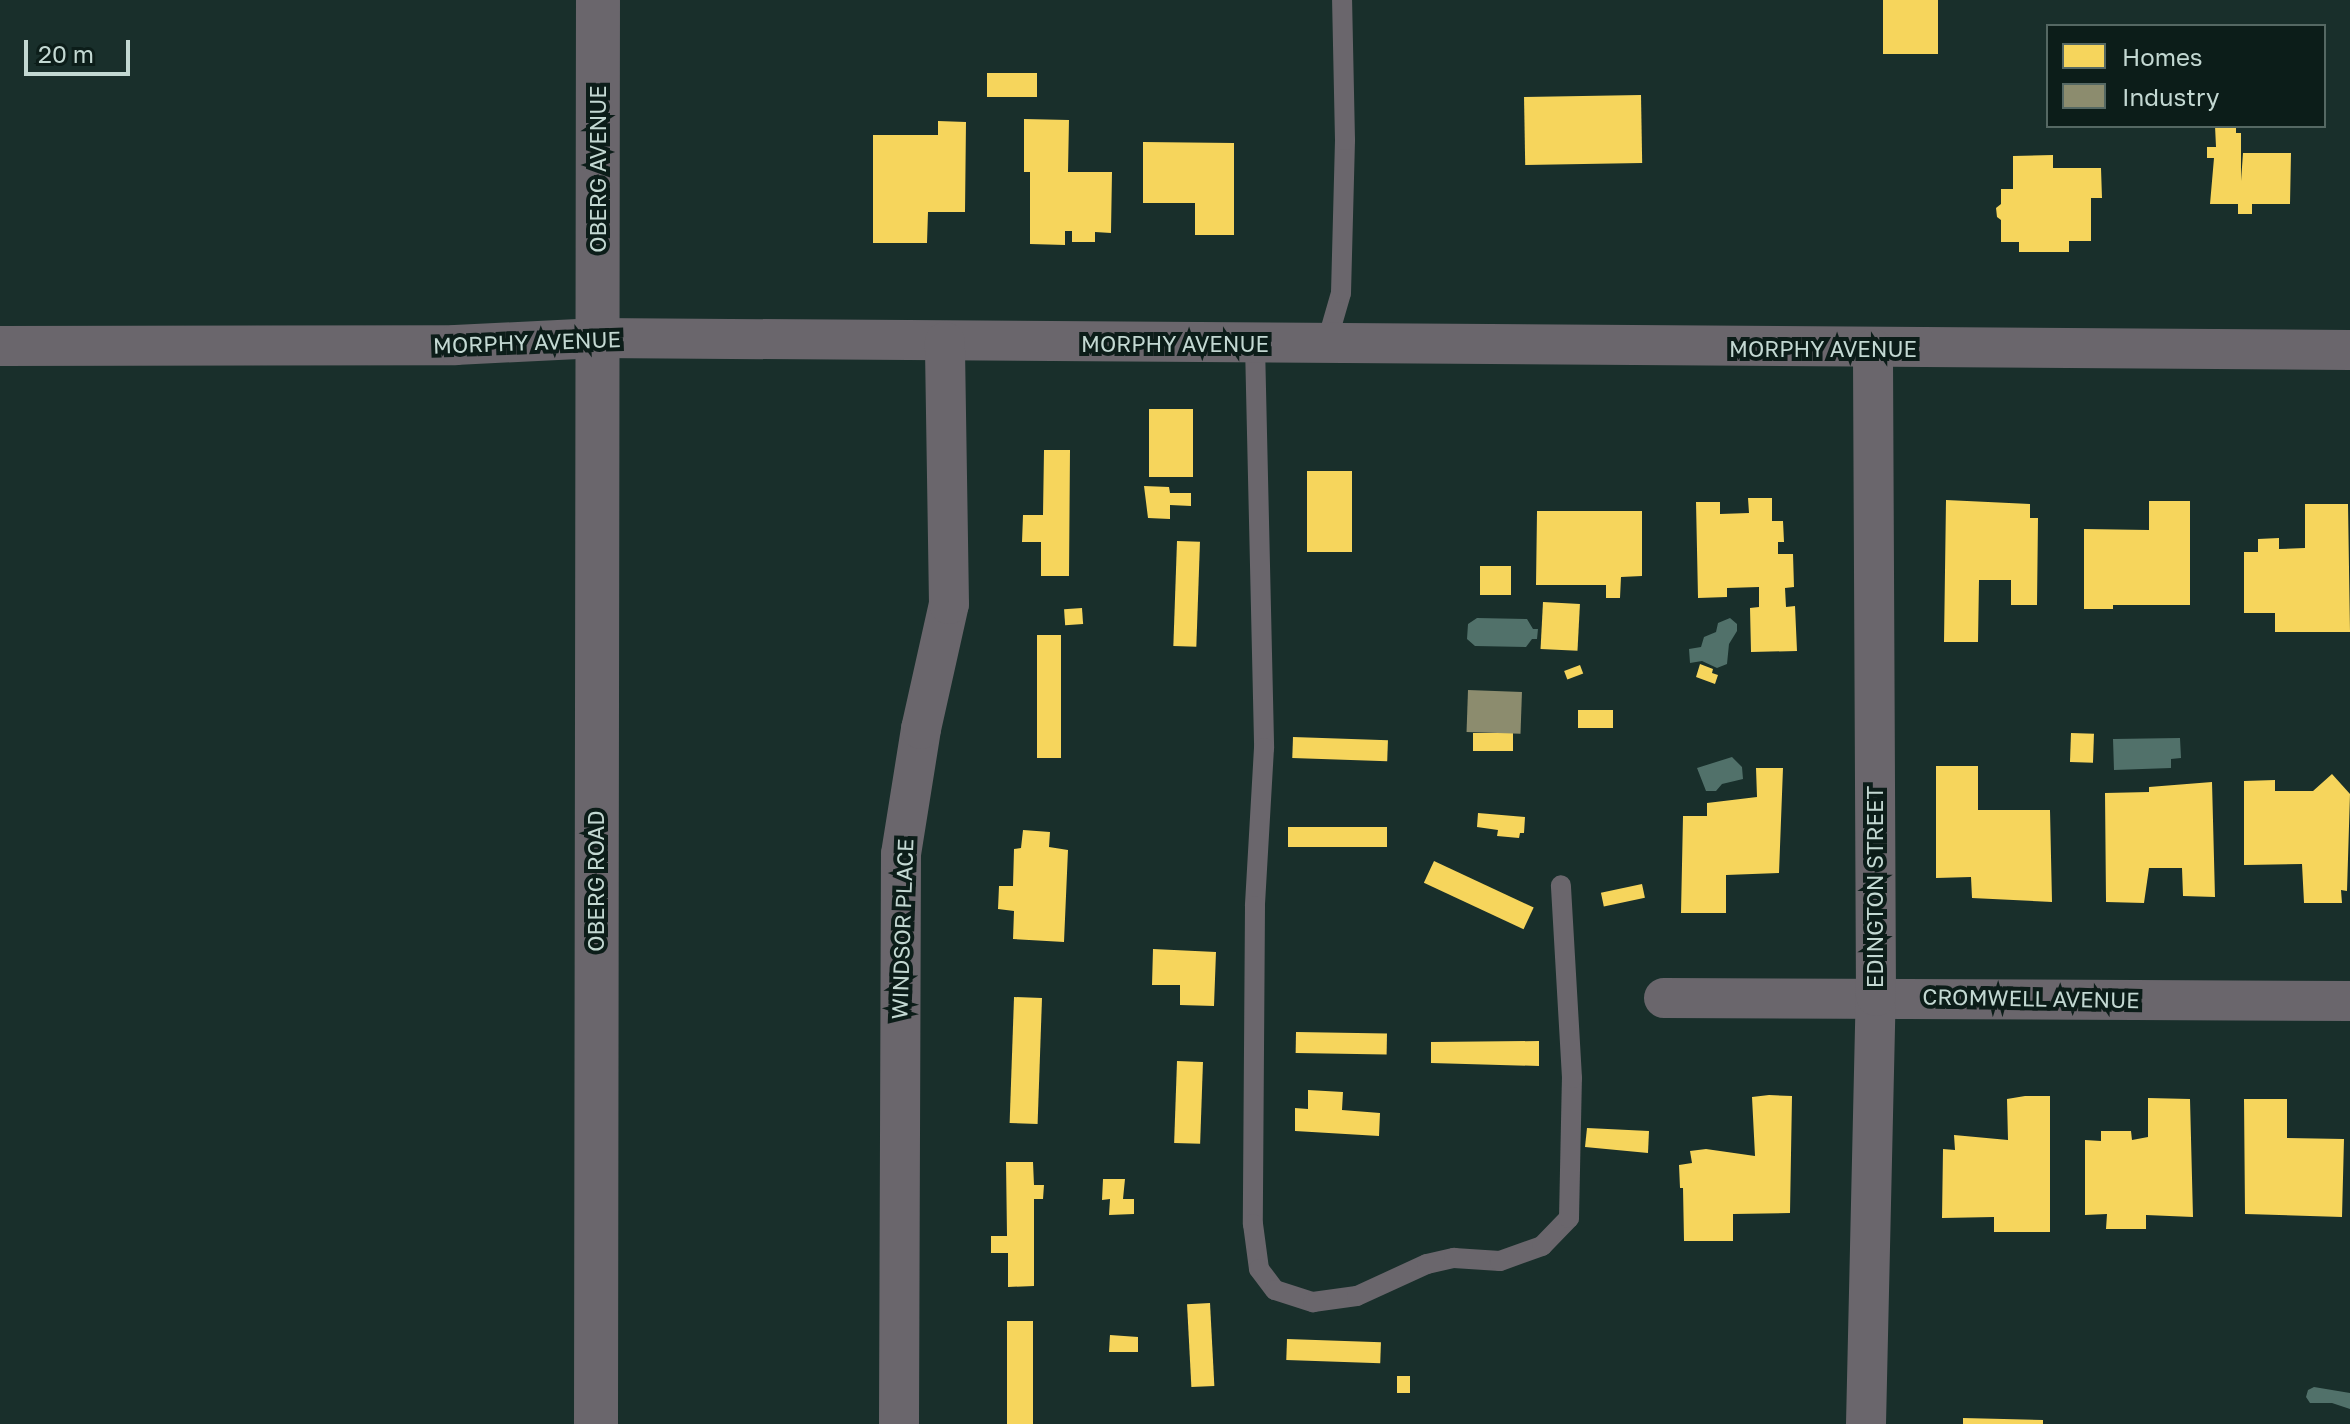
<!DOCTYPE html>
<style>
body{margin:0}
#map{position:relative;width:2350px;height:1424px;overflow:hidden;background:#192f2b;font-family:"Golos Text",sans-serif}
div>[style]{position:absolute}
.water>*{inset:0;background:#51716a}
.homes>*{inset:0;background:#f6d55c;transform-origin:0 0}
.industry>*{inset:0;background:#8c8c6e;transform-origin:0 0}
.service>*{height:20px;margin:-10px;padding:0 10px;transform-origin:10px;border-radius:10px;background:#6a666c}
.minor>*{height:40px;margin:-20px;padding:0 20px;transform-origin:20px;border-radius:20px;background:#6a666c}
.tertiary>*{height:44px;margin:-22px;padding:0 22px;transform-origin:22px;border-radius:22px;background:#6a666c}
span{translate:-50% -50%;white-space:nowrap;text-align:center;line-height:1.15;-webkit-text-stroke:8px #0c1d19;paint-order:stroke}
.street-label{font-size:22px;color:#c3d8d2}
.legend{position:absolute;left:2046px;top:24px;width:280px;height:104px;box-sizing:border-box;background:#0c1d19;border:2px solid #556863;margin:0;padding:10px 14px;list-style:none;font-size:24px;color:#c3d8d2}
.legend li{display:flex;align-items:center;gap:16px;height:40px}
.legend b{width:40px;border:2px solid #556863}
.scale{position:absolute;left:24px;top:40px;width:106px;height:36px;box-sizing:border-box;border:4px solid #c3d8d2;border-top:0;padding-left:10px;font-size:24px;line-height:28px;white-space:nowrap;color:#c3d8d2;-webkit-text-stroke:6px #0c1d19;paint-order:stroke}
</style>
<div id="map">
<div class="water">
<i style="clip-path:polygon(1477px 618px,1527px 619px,1533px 629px,1538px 629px,1537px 639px,1532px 639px,1526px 647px,1475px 646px,1467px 639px,1468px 624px)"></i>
<i style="clip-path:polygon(1730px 618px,1737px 624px,1737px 631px,1729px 644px,1727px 664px,1717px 668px,1702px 661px,1690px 663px,1689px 649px,1701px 647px,1704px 637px,1716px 632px,1718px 623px)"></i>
<i style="clip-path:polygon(2180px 738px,2181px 758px,2171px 759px,2171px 768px,2114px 770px,2113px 739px)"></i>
<i style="clip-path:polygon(1732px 757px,1742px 767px,1743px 779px,1722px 784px,1716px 791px,1706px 791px,1697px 768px)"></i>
<i style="clip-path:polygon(2314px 1387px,2350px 1393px,2350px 1409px,2332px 1403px,2310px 1403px,2306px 1397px,2308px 1390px)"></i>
</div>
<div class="homes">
<i style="left:1883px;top:0;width:55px;height:54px"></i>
<i style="left:987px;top:73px;width:50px;height:24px"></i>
<i style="left:1641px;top:95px;width:68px;height:117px;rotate:89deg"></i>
<i style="clip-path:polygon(1024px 119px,1069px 120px,1068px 172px,1112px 172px,1111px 233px,1095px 232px,1095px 242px,1072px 242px,1072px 231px,1065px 231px,1065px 245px,1030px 244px,1030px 172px,1024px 172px)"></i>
<i style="clip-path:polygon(938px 121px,966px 122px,965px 212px,928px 212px,927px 243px,873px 243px,873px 135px,938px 135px)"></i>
<i style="clip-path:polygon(2215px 126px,2236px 126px,2236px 133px,2241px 133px,2241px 181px,2243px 153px,2291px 153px,2290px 204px,2252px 204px,2252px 214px,2238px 214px,2238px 204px,2210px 204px,2214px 158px,2207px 158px,2207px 147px,2216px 147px)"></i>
<i style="clip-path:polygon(1143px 142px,1234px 143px,1234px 235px,1195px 235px,1195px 203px,1143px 203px)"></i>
<i style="clip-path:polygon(2053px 155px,2053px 168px,2101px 168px,2102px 198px,2091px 198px,2091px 241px,2069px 241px,2069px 252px,2019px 252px,2019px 242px,2001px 242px,2001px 220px,1997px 217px,1996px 208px,2001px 204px,2001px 189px,2013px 189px,2013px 156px)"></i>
<i style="left:1149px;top:409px;width:44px;height:68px"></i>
<i style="clip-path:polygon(1044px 450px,1070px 450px,1069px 576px,1041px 576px,1041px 542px,1022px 542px,1023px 515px,1043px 515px)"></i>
<i style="left:1307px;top:471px;width:45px;height:81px"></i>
<i style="clip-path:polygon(1144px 486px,1169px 487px,1170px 493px,1191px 493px,1191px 506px,1170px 505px,1170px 519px,1148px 518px)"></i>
<i style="clip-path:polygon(1748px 498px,1772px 498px,1772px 521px,1783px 521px,1784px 542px,1778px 542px,1778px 554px,1793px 554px,1794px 587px,1785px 588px,1786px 607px,1795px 606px,1797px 651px,1751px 652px,1750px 608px,1759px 607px,1759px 587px,1727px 588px,1727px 597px,1698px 598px,1696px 502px,1720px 502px,1720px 514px,1749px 513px)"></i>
<i style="clip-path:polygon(1946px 500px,2030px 504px,2030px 518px,2038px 518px,2037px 605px,2011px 605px,2011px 580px,1979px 580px,1978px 642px,1944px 642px)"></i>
<i style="clip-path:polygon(2149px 501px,2190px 501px,2190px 605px,2113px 605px,2113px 609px,2084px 609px,2084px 529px,2149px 530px)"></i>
<i style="clip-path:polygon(2305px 504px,2348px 504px,2350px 632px,2275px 632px,2275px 613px,2244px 613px,2244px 552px,2258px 552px,2258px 539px,2279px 538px,2279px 549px,2305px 548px)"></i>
<i style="clip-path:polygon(1537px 511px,1642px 511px,1642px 576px,1621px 577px,1620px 598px,1606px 598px,1606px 585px,1536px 585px)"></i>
<i style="left:1177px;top:541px;width:23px;height:105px;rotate:2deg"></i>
<i style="left:1480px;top:566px;width:31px;height:29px"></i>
<i style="left:1543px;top:602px;width:37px;height:47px;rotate:3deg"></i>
<i style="left:1082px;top:608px;width:16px;height:18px;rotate:86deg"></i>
<i style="left:1037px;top:635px;width:24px;height:123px"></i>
<i style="clip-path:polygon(1700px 664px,1713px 669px,1712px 673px,1718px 675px,1715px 684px,1696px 677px)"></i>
<i style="left:1580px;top:665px;width:9px;height:17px;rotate:69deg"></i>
<i style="left:1613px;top:710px;width:18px;height:35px;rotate:90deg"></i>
<i style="left:1473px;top:733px;width:40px;height:18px"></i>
<i style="left:2071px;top:733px;width:23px;height:29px;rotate:2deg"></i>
<i style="left:1293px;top:737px;width:95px;height:21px;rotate:2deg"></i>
<i style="clip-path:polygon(1936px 766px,1978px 766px,1978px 810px,2050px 810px,2052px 902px,1972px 898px,1971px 877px,1936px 878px)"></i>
<i style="clip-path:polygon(1756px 768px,1783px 768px,1779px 873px,1726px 875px,1726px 913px,1681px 913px,1683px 816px,1707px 816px,1707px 803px,1757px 797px)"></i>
<i style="clip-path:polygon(2332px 774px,2350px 794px,2347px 891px,2341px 890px,2342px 903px,2304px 903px,2302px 864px,2244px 865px,2244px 781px,2275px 780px,2275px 791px,2313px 791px)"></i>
<i style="clip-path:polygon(2212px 782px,2215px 897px,2183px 896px,2182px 868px,2149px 868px,2144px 903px,2106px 902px,2105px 793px,2149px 792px,2149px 787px)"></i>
<i style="clip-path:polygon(1478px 813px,1525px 817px,1524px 833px,1520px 833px,1519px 838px,1497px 836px,1498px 830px,1477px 827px)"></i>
<i style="left:1288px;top:827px;width:99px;height:20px"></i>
<i style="clip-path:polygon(1023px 830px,1050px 832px,1049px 847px,1068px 850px,1064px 942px,1013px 939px,1014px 911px,998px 909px,999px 886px,1013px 886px,1014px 849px,1021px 848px)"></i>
<i style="left:1434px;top:861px;width:110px;height:24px;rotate:25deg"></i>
<i style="left:1642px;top:884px;width:14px;height:42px;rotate:78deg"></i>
<i style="clip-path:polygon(1153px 949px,1216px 952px,1214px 1006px,1180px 1005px,1180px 985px,1152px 985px)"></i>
<i style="left:1042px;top:998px;width:126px;height:28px;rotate:92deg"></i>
<i style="left:1296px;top:1032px;width:91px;height:21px;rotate:1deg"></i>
<i style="clip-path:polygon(1539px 1041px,1539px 1066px,1431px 1063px,1431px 1042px)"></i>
<i style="left:1177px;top:1061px;width:26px;height:82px;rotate:2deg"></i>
<i style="clip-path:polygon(1308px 1090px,1343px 1092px,1342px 1110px,1380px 1113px,1379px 1136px,1295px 1131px,1295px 1108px,1308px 1109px)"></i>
<i style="clip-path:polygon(1769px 1095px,1792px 1096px,1790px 1213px,1733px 1214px,1733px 1241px,1684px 1241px,1683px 1188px,1680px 1188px,1679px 1165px,1692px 1163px,1690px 1151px,1706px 1149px,1755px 1156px,1752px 1097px)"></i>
<i style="clip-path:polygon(2025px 1096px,2050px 1096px,2050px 1232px,1994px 1232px,1994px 1217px,1942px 1218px,1943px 1149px,1955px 1150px,1954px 1135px,2008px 1140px,2007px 1099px)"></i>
<i style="clip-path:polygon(2148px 1098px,2190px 1099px,2193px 1217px,2146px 1215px,2146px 1229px,2106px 1229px,2107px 1214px,2085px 1215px,2085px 1140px,2101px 1141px,2101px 1131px,2131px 1131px,2132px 1140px,2148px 1137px)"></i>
<i style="clip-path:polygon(2244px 1099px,2287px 1099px,2287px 1138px,2344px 1139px,2342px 1217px,2245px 1214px)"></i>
<i style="clip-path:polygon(1587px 1128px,1649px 1131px,1648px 1153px,1585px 1147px)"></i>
<i style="clip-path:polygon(1006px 1162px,1033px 1162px,1034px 1185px,1044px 1185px,1043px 1199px,1034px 1199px,1034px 1286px,1008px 1287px,1008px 1253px,991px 1253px,991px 1236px,1007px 1236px)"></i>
<i style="clip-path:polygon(1103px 1179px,1125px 1179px,1123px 1199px,1134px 1199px,1134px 1214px,1109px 1215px,1110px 1199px,1102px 1200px)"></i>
<i style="left:1210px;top:1303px;width:83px;height:23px;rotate:87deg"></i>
<i style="left:1007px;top:1321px;width:26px;height:103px"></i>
<i style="clip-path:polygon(1110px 1335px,1138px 1337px,1138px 1352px,1109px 1352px)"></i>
<i style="left:1287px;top:1339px;width:94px;height:21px;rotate:2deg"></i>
<i style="left:1397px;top:1376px;width:13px;height:17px"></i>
<i style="clip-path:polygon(1963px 1418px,2043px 1420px,2043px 1424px,1963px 1424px)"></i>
</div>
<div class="industry">
<i style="left:1468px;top:690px;width:54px;height:42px;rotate:2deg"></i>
</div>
<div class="service">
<i style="left:1255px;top:345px;width:403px;rotate:88.7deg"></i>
<i style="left:1264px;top:748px;width:158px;rotate:93.3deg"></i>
<i style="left:1255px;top:906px;width:318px;rotate:90.4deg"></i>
<i style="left:1253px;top:1224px;width:45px;rotate:82.4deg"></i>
<i style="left:1259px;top:1269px;width:26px;rotate:53deg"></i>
<i style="left:1275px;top:1290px;width:40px;rotate:18deg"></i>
<i style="left:1313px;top:1302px;width:44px;rotate:-7.8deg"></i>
<i style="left:1357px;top:1296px;width:77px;rotate:-24.6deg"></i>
<i style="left:1427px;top:1264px;width:28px;rotate:-13deg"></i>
<i style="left:1454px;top:1258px;width:46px;rotate:3.7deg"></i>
<i style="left:1500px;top:1261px;width:45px;rotate:-19.7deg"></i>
<i style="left:1542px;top:1246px;width:39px;rotate:-46deg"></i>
<i style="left:1569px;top:1218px;width:140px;rotate:-88.8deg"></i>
<i style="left:1572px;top:1078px;width:193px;rotate:-93.3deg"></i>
<i style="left:1326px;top:345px;width:54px;rotate:-73.9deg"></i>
<i style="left:1341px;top:293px;width:153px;rotate:-88.5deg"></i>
<i style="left:1345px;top:140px;width:140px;rotate:-91.2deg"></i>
</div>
<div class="minor">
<i style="left:0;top:346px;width:455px;rotate:-0.1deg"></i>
<i style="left:455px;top:345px;width:143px;rotate:-2.8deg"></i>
<i style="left:598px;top:338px;width:1752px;rotate:0.39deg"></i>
<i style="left:1664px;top:998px;width:686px;rotate:0.25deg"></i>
<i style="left:899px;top:1424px;width:570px;rotate:-89.8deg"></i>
<i style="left:901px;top:854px;width:127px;rotate:-80.9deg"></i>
<i style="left:921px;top:729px;width:128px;rotate:-77.4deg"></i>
<i style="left:949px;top:604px;width:262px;rotate:-90.9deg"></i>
<i style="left:1866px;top:1424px;width:428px;rotate:-88.7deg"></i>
<i style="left:1876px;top:996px;width:647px;rotate:-90.27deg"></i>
</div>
<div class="tertiary">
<i style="left:596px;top:1424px;width:1424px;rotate:-89.92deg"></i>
</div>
<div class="street-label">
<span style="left:598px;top:169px;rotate:-90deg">OBERG AVENUE</span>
<span style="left:527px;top:342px;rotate:-2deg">MORPHY AVENUE</span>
<span style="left:1175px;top:344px">MORPHY AVENUE</span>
<span style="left:1823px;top:349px">MORPHY AVENUE</span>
<span style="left:596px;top:881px;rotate:-90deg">OBERG ROAD</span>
<span style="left:1875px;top:887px;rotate:-90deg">EDINGTON STREET</span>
<span style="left:902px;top:929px;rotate:-88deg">WINDSOR PLACE</span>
<span style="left:2031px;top:998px;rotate:1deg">CROMWELL AVENUE</span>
</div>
<ul class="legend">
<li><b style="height:22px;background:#f6d55c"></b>Homes</li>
<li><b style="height:22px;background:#8c8c6e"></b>Industry</li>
</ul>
<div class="scale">20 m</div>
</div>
